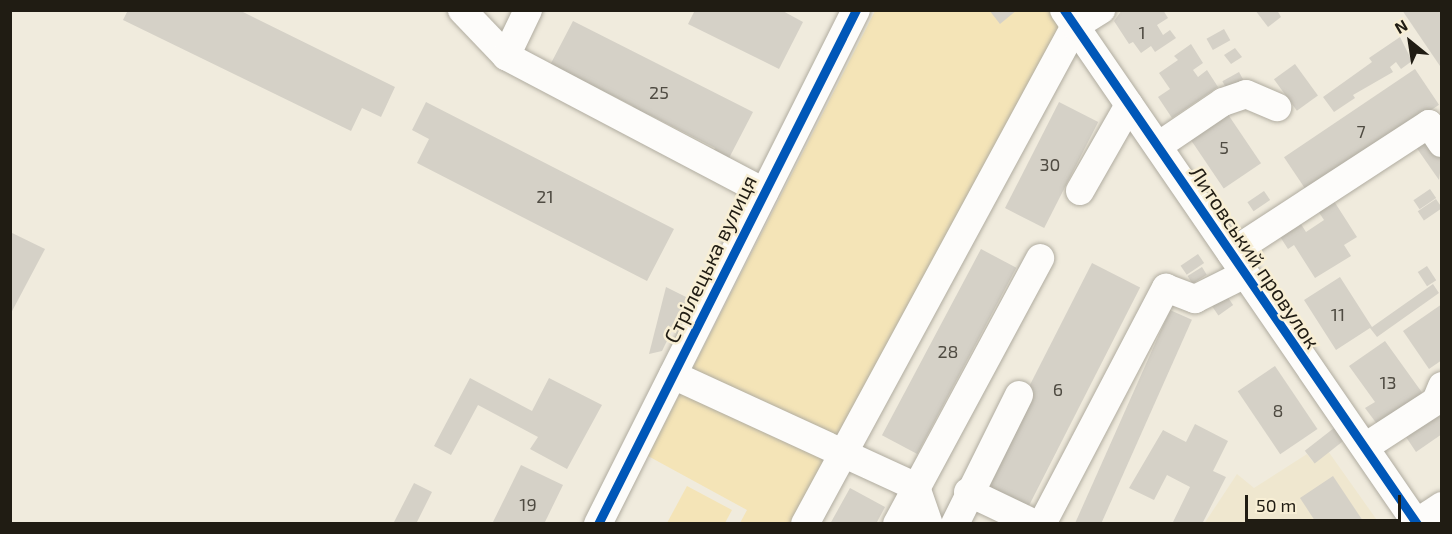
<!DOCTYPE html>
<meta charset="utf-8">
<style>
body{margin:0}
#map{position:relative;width:1452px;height:534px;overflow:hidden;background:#f0ebdd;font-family:"Exo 2",sans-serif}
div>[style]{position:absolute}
.built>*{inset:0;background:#efe7cf}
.green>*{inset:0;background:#f4e4b7}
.building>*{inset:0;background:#d5d1c7;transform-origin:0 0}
.roads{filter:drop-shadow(0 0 2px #b0aca0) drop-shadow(0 0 2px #b0aca0)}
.minor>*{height:28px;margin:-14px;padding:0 14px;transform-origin:14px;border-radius:14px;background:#fdfcfa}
.cycleway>*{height:9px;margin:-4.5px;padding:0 4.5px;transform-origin:4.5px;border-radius:4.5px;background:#0057b8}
span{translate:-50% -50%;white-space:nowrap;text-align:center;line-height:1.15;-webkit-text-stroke:5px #f8efd5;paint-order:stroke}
.number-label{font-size:18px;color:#4f4b42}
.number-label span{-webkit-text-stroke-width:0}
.street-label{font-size:21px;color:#201c13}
.frame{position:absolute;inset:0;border:12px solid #201c13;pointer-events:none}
.north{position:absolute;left:1380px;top:12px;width:60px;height:60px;-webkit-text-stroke:4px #f8efd5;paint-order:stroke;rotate:330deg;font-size:16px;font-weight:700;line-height:24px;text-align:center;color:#201c13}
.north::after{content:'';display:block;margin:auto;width:21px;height:27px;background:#201c13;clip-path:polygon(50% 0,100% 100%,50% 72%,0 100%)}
.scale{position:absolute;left:1245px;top:495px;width:156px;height:27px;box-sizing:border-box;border:3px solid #201c13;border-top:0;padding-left:8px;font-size:18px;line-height:21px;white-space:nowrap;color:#201c13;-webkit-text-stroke:4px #f8efd5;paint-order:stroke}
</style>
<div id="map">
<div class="built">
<i style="clip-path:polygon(1328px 451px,1379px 523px,1204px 524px,1237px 474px,1254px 488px,1307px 454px,1313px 462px)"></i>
</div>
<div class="green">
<i style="clip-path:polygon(875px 11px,1053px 11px,1064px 26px,796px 523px,740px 523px,747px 510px,648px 456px)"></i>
<i style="clip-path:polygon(687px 486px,732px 510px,725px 523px,667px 523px)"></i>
</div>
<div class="building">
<i style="clip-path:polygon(128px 10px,239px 10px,395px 87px,381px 117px,362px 108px,351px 131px,123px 20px)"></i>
<i style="clip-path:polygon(695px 10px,781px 10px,803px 22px,779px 69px,688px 24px)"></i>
<i style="clip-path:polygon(989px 10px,1017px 10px,1000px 24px)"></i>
<i style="clip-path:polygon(1122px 10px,1163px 10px,1168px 18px,1157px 25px,1163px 35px,1170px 30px,1176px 38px,1155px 52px,1151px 46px,1141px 53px,1133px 42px,1129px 44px,1114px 21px)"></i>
<i style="clip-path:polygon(1255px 10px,1277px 10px,1281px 17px,1268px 27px)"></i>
<i style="clip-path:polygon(1402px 10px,1442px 10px,1442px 69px)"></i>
<i style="clip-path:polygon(573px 21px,753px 112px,728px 160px,713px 153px,715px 148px,650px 115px,647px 120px,630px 111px,633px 106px,567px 73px,548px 69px)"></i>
<i style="left:1224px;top:29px;width:13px;height:20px;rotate:61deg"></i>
<i style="clip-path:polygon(1400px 37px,1412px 61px,1401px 69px,1396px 62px,1390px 67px,1393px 72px,1353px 95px,1355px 98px,1334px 112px,1323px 97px,1372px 62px,1369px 58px)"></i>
<i style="clip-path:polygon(1191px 44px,1203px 63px,1193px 70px,1198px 77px,1207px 70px,1218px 87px,1172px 118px,1158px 97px,1170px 89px,1159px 73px,1178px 60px,1174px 56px)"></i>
<i style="clip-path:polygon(1235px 48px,1242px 57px,1231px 64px,1224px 55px)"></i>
<i style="left:1295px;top:64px;width:39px;height:26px;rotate:54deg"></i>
<i style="left:1415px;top:69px;width:43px;height:158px;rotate:56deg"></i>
<i style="left:1239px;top:72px;width:10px;height:19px;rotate:61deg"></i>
<i style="clip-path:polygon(426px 102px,674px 229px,647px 281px,417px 163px,429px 139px,412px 130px)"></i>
<i style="left:1059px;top:102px;width:44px;height:119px;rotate:27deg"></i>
<i style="left:1223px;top:107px;width:68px;height:45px;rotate:56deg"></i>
<i style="clip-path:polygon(1429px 138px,1442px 157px,1439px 180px,1416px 147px)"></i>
<i style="left:1430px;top:189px;width:11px;height:20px;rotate:56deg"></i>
<i style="left:1264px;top:191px;width:11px;height:20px;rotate:56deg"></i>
<i style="clip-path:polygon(1332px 198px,1357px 237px,1344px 245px,1351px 256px,1315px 278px,1294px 245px,1288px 249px,1277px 232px,1297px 218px,1306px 232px,1324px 220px,1316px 208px)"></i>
<i style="left:1436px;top:199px;width:11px;height:22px;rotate:56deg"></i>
<i style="clip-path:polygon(10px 232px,45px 249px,10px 315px)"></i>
<i style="left:981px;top:249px;width:40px;height:211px;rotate:28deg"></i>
<i style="left:1198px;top:254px;width:11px;height:21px;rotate:56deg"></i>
<i style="left:1092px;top:263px;width:54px;height:256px;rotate:27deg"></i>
<i style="left:1427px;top:266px;width:17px;height:11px;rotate:57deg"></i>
<i style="left:1202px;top:267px;width:9px;height:17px;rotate:58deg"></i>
<i style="clip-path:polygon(1340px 277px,1372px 327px,1433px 284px,1439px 293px,1377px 337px,1370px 328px,1336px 350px,1304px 300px)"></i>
<i style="clip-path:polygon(666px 287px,688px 298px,662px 351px,649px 354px)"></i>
<i style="left:1224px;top:292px;width:16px;height:18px;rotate:55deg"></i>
<i style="clip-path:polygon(1442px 304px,1442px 360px,1429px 369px,1403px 331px)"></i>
<i style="left:1170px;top:310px;width:24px;height:241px;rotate:24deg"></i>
<i style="clip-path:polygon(1385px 341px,1426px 398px,1377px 424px,1365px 408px,1375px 402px,1349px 366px)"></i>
<i style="left:1275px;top:366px;width:76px;height:45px;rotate:56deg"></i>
<i style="clip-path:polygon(470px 378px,532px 411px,549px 378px,602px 405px,567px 469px,530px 449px,538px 437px,478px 405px,451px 455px,434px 446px)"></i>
<i style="clip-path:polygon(1442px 408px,1442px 434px,1416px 452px,1404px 434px)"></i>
<i style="clip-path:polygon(1195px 424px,1228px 441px,1213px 471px,1226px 477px,1202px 524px,1176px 524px,1173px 522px,1190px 487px,1167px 475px,1154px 500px,1129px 488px,1163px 430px,1186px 442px)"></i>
<i style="left:1334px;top:428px;width:16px;height:37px;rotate:52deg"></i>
<i style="clip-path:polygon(521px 465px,563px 485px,544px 524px,492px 524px)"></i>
<i style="clip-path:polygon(1333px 476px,1365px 524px,1317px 524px,1300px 498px)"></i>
<i style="clip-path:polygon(414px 483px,432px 492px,416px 524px,393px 524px)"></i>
<i style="clip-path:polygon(850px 488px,885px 507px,876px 524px,830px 524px)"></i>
</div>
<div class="roads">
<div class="minor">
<i style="left:462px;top:10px;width:64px;rotate:46.3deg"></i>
<i style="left:506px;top:56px;width:292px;rotate:27.8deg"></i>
<i style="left:1064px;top:10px;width:624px;rotate:55.52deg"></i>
<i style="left:506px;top:56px;width:51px;rotate:-64.4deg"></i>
<i style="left:1158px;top:146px;width:78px;rotate:-34.1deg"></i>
<i style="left:1223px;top:102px;width:24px;rotate:-19deg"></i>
<i style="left:1246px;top:94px;width:34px;rotate:23deg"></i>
<i style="left:1080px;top:191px;width:99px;rotate:-60.3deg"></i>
<i style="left:1231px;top:253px;width:236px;rotate:-33.1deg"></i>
<i style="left:1429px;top:124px;width:23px;rotate:56deg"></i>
<i style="left:673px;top:375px;width:268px;rotate:24.7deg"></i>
<i style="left:916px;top:487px;width:39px;rotate:71deg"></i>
<i style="left:1365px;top:447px;width:85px;rotate:-32.9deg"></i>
<i style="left:1436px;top:401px;width:16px;rotate:-68deg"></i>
<i style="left:968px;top:492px;width:74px;rotate:25.5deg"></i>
<i style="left:1416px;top:523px;width:31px;rotate:-33deg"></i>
<i style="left:598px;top:524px;width:575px;rotate:-63.35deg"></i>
<i style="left:805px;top:524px;width:566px;rotate:-61.53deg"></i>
<i style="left:1075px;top:26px;width:31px;rotate:-32deg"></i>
<i style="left:897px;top:524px;width:302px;rotate:-61.7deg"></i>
<i style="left:955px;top:524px;width:144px;rotate:-63.6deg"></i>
<i style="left:1042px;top:524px;width:267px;rotate:-62.3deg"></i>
<i style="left:1166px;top:288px;width:31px;rotate:21deg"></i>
<i style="left:1195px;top:299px;width:56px;rotate:-26.6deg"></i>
</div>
</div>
<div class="cycleway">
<i style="left:1064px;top:10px;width:624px;rotate:55.52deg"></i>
<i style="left:598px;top:524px;width:575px;rotate:-63.35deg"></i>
</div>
<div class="number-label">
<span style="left:1142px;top:32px">1</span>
<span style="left:659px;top:92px">25</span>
<span style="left:1361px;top:131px">7</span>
<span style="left:1224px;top:147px">5</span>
<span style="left:1050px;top:164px">30</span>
<span style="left:545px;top:196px">21</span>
<span style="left:1338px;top:314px">11</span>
<span style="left:948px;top:351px">28</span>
<span style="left:1388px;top:382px">13</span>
<span style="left:1058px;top:389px">6</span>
<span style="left:1278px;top:410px">8</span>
<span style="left:528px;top:504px">19</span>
</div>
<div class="street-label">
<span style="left:1255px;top:257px;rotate:56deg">Литовський провулок</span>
<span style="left:710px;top:259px;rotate:-64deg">Стрілецька вулиця</span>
</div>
<div class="frame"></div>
<div class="north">N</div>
<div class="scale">50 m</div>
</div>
